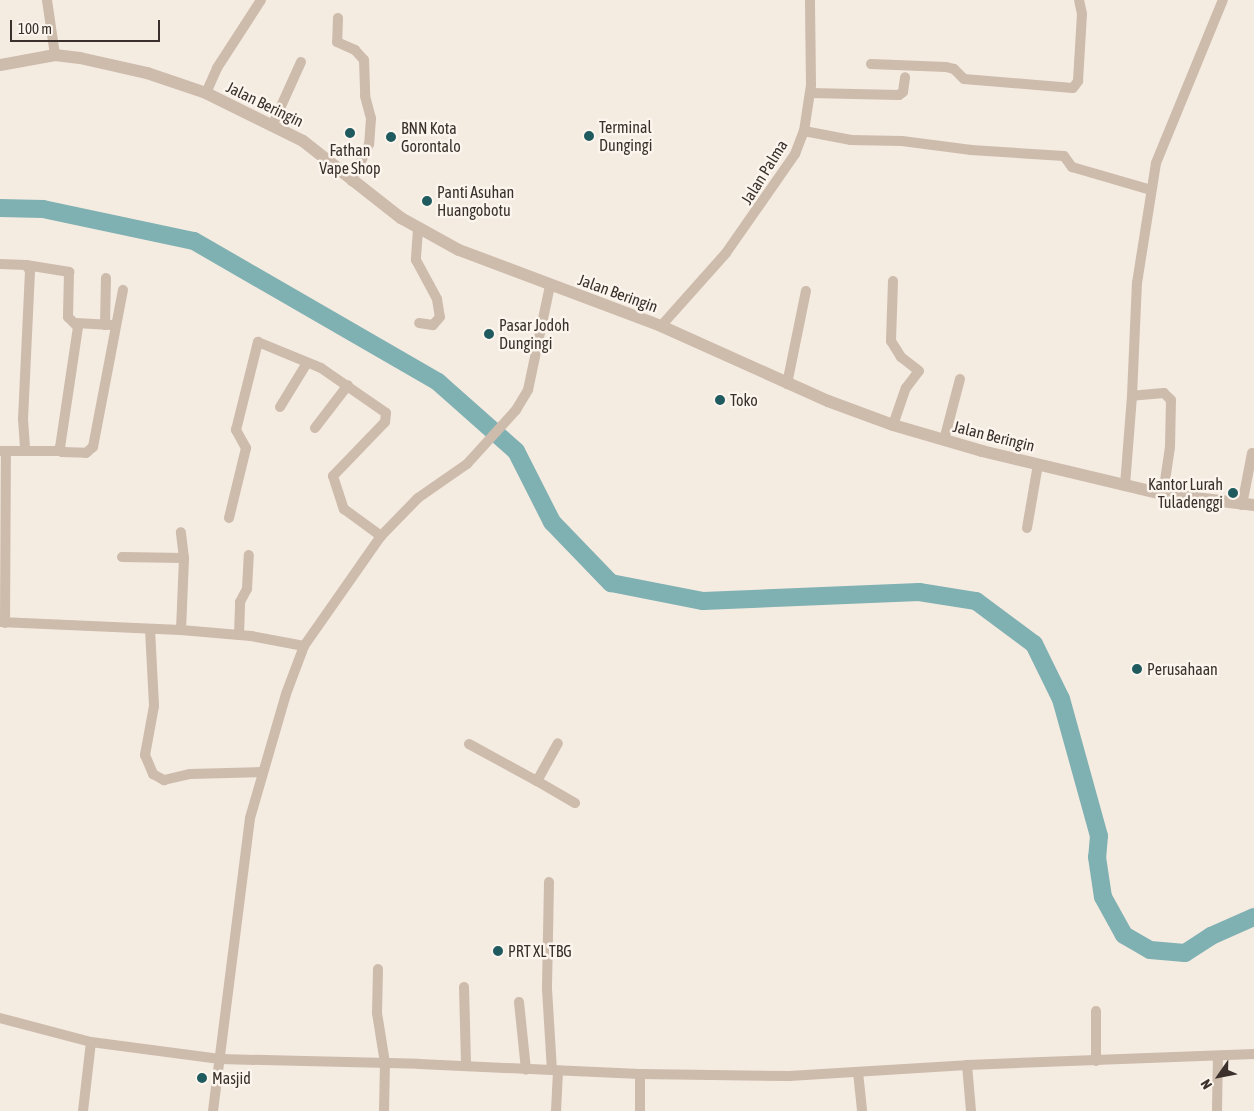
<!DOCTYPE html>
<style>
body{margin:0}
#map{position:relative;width:1254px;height:1111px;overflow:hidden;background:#f4ebe1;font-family:"Asap Condensed",sans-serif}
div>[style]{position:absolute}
.river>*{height:18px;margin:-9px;padding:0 9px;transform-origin:9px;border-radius:9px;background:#7fb0b2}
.minor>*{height:10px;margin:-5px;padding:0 5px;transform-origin:5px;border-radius:5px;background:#cdbbac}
.tertiary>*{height:12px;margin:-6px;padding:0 6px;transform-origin:6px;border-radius:6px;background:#cdbbac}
.dots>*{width:14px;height:14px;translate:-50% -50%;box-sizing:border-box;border:2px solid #fbf5ee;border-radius:50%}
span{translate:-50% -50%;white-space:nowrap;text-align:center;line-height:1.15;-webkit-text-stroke:5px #fbf5ee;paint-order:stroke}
.street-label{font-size:16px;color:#3b302b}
.poi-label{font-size:16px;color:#3b302b}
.left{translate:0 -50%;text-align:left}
.right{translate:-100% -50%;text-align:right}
.north{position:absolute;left:1194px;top:1051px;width:50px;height:50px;-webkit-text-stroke:4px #fbf5ee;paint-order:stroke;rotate:237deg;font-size:14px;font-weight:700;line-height:20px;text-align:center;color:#3b302b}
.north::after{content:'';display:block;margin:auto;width:18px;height:22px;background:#3b302b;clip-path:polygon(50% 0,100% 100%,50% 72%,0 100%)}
.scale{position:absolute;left:10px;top:20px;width:150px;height:22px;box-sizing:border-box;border:2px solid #3b302b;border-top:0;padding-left:6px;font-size:15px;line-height:18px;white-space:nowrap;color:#3b302b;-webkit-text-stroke:4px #fbf5ee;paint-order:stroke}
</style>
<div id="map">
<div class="river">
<i style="left:0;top:208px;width:43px;rotate:1.3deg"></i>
<i style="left:43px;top:209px;width:154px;rotate:12deg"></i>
<i style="left:194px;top:241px;width:282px;rotate:30deg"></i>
<i style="left:438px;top:382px;width:104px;rotate:41.5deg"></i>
<i style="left:516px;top:451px;width:80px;rotate:63.1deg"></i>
<i style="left:552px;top:522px;width:85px;rotate:46deg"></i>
<i style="left:611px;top:583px;width:94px;rotate:11.1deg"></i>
<i style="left:703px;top:601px;width:216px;rotate:-2.4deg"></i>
<i style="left:919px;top:592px;width:58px;rotate:9deg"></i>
<i style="left:976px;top:601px;width:72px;rotate:36.6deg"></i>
<i style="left:1034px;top:644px;width:61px;rotate:63.9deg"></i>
<i style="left:1061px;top:699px;width:142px;rotate:74.5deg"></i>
<i style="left:1099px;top:836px;width:21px;rotate:95deg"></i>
<i style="left:1097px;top:857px;width:40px;rotate:81.5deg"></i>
<i style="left:1103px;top:897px;width:43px;rotate:61.1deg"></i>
<i style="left:1124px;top:935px;width:30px;rotate:30deg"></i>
<i style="left:1150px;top:950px;width:35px;rotate:5deg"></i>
<i style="left:1185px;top:953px;width:31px;rotate:-33deg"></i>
<i style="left:1211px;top:936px;width:47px;rotate:-23.8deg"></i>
</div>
<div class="minor">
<i style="left:47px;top:0;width:56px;rotate:81.7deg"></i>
<i style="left:338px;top:18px;width:24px;rotate:92deg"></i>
<i style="left:337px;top:42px;width:20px;rotate:24deg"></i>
<i style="left:355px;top:50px;width:13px;rotate:48deg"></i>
<i style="left:364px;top:60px;width:36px;rotate:88deg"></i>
<i style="left:365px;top:96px;width:23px;rotate:75deg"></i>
<i style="left:371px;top:118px;width:26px;rotate:94deg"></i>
<i style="left:369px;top:144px;width:41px;rotate:114.7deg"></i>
<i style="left:871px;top:64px;width:75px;rotate:2.3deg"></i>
<i style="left:946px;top:67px;width:8px;rotate:14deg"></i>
<i style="left:954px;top:69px;width:14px;rotate:45deg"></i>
<i style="left:964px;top:79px;width:109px;rotate:4.7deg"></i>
<i style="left:1073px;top:88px;width:9px;rotate:-54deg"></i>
<i style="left:1078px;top:81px;width:67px;rotate:-86.6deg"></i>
<i style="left:1082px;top:14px;width:14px;rotate:-102deg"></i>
<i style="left:206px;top:93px;width:27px;rotate:-66deg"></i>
<i style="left:217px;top:68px;width:81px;rotate:-57.1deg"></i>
<i style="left:810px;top:93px;width:89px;rotate:1.3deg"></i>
<i style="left:899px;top:95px;width:5px;rotate:-37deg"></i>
<i style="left:903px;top:92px;width:15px;rotate:-82deg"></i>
<i style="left:273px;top:124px;width:68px;rotate:-65.7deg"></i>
<i style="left:804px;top:131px;width:48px;rotate:10.8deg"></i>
<i style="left:851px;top:140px;width:51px;rotate:1.1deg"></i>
<i style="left:902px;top:141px;width:70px;rotate:7.4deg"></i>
<i style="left:971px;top:150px;width:93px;rotate:3.7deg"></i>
<i style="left:1064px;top:156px;width:14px;rotate:54deg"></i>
<i style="left:1072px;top:167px;width:82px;rotate:16.2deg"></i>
<i style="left:418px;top:229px;width:31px;rotate:94deg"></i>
<i style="left:416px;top:260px;width:44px;rotate:61.7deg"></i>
<i style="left:437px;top:299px;width:18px;rotate:81deg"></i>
<i style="left:440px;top:317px;width:11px;rotate:131deg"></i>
<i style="left:433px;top:325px;width:14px;rotate:-172deg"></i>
<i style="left:0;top:264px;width:26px;rotate:2deg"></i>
<i style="left:26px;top:265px;width:7px;rotate:56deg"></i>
<i style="left:30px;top:271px;width:148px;rotate:92.7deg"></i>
<i style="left:23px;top:419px;width:32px;rotate:86deg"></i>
<i style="left:26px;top:265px;width:44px;rotate:9.2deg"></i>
<i style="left:69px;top:272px;width:45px;rotate:91.3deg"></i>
<i style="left:68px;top:317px;width:14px;rotate:45deg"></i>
<i style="left:78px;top:327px;width:121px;rotate:98.5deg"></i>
<i style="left:60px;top:447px;width:5px;rotate:68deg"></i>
<i style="left:62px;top:452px;width:24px;rotate:2deg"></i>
<i style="left:86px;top:453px;width:9px;rotate:-41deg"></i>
<i style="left:93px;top:447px;width:160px;rotate:-79.2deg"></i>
<i style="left:76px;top:323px;width:36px;rotate:3deg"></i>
<i style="left:105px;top:325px;width:47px;rotate:-88.8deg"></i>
<i style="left:661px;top:326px;width:98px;rotate:-48.3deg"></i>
<i style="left:726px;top:253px;width:121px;rotate:-55.1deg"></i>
<i style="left:795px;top:154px;width:25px;rotate:-69deg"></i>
<i style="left:804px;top:131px;width:47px;rotate:-81.3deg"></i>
<i style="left:811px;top:85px;width:85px;rotate:-90.7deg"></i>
<i style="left:787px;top:384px;width:95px;rotate:-78.5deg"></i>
<i style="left:280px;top:407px;width:52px;rotate:-58.5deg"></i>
<i style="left:893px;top:425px;width:39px;rotate:-71deg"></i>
<i style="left:906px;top:388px;width:21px;rotate:-53deg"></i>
<i style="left:919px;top:371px;width:23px;rotate:-142deg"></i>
<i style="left:901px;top:357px;width:19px;rotate:-122deg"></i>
<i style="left:891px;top:341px;width:60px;rotate:-88.1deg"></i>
<i style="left:315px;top:428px;width:54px;rotate:-52.5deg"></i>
<i style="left:944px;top:440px;width:63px;rotate:-75.3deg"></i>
<i style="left:1px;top:451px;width:60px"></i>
<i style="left:1125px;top:485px;width:89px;rotate:-85.5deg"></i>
<i style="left:1163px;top:494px;width:48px;rotate:-81.5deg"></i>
<i style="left:1170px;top:447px;width:47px;rotate:-88.8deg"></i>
<i style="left:1171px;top:400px;width:10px;rotate:-135deg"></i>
<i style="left:1164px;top:393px;width:32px;rotate:175deg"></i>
<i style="left:1132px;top:396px;width:113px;rotate:-87.5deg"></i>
<i style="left:1137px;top:283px;width:121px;rotate:-81deg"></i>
<i style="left:1156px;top:163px;width:176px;rotate:-67.7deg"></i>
<i style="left:1242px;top:505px;width:53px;rotate:-79.1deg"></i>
<i style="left:229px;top:518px;width:72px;rotate:-76.3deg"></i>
<i style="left:246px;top:448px;width:21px;rotate:-119deg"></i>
<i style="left:236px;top:430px;width:91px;rotate:-76deg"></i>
<i style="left:258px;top:342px;width:68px;rotate:22.4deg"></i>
<i style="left:321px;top:368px;width:79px;rotate:34.7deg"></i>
<i style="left:386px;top:413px;width:9px;rotate:96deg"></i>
<i style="left:385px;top:422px;width:75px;rotate:133.9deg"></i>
<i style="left:333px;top:476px;width:35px;rotate:72deg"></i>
<i style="left:344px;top:509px;width:46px;rotate:36.1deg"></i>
<i style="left:1027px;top:528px;width:65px;rotate:-80.2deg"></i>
<i style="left:122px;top:557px;width:62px;rotate:0.9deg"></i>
<i style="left:0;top:622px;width:181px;rotate:2.5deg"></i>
<i style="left:181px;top:630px;width:70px;rotate:4.9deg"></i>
<i style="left:251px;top:636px;width:54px;rotate:10.7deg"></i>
<i style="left:5px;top:623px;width:171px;rotate:-89.7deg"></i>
<i style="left:150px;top:629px;width:77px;rotate:87deg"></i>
<i style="left:154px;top:706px;width:50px;rotate:100.4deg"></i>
<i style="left:145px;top:755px;width:21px;rotate:67deg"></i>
<i style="left:153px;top:774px;width:13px;rotate:29deg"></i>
<i style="left:164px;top:780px;width:27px;rotate:-13deg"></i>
<i style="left:190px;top:774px;width:73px;rotate:-1.6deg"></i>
<i style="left:181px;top:630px;width:72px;rotate:-87.6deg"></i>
<i style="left:184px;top:558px;width:26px;rotate:-97deg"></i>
<i style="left:239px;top:635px;width:33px;rotate:-88deg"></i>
<i style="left:240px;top:602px;width:15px;rotate:-62deg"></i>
<i style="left:247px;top:589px;width:34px;rotate:-87deg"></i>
<i style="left:469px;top:744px;width:77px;rotate:28.6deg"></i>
<i style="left:537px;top:781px;width:43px;rotate:-61.1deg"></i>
<i style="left:537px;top:781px;width:44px;rotate:30.1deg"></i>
<i style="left:549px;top:882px;width:107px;rotate:91.1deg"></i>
<i style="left:547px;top:989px;width:81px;rotate:86.5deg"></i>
<i style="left:378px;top:969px;width:44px;rotate:91.3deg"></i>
<i style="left:377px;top:1013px;width:51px;rotate:80.9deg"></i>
<i style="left:385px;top:1063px;width:48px;rotate:91.2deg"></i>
<i style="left:464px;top:987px;width:79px;rotate:88.5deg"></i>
<i style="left:519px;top:1002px;width:68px;rotate:84.1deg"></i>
<i style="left:1096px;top:1011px;width:50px;rotate:90deg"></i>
<i style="left:0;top:1018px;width:94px;rotate:14.8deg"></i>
<i style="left:91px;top:1042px;width:130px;rotate:7.5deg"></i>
<i style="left:220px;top:1059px;width:199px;rotate:1.4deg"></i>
<i style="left:419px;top:1064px;width:221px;rotate:2.6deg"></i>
<i style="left:640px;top:1074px;width:149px;rotate:0.8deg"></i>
<i style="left:789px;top:1076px;width:178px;rotate:-3.5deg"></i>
<i style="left:967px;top:1065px;width:287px;rotate:-2.2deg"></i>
<i style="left:967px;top:1065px;width:46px;rotate:85deg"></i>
<i style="left:858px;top:1072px;width:39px;rotate:84deg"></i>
<i style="left:83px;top:1111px;width:69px;rotate:-83.4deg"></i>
<i style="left:213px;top:1111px;width:295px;rotate:-82.8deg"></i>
<i style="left:250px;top:818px;width:129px;rotate:-73.8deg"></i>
<i style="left:286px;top:694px;width:51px;rotate:-69.4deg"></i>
<i style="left:304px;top:646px;width:134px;rotate:-55deg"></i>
<i style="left:381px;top:536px;width:53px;rotate:-45.8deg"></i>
<i style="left:418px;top:498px;width:60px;rotate:-34.8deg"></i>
<i style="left:467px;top:464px;width:73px;rotate:-47.8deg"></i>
<i style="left:516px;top:410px;width:23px;rotate:-59deg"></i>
<i style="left:528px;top:390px;width:106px;rotate:-78.1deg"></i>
<i style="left:556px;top:1111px;width:40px;rotate:-87.1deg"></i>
<i style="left:640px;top:1111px;width:37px;rotate:-90deg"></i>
<i style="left:1217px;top:1111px;width:55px;rotate:-89deg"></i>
</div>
<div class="tertiary">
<i style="left:0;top:65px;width:56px;rotate:-10.3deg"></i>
<i style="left:55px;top:55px;width:25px;rotate:7deg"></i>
<i style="left:80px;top:58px;width:69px;rotate:12.6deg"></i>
<i style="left:147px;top:73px;width:62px;rotate:18.7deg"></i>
<i style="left:206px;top:93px;width:108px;rotate:26.3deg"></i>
<i style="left:303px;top:141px;width:125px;rotate:38.2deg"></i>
<i style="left:401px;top:218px;width:66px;rotate:28.9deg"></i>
<i style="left:459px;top:250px;width:216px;rotate:20.6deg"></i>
<i style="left:661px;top:326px;width:183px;rotate:24.2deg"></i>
<i style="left:828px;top:401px;width:69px;rotate:20.3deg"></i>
<i style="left:893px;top:425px;width:93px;rotate:16.3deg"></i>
<i style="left:982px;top:451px;width:186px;rotate:13.4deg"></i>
<i style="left:1163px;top:494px;width:92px;rotate:6.9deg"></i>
</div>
<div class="dots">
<i style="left:350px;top:133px;background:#1f5a5e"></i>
<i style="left:589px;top:136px;background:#1f5a5e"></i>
<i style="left:391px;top:137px;background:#1f5a5e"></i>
<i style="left:427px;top:201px;background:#1f5a5e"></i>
<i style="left:489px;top:334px;background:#1f5a5e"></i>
<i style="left:720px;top:400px;background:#1f5a5e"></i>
<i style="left:1233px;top:493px;background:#1f5a5e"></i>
<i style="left:1137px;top:669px;background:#1f5a5e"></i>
<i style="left:498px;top:951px;background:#1f5a5e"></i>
<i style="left:202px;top:1078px;background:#1f5a5e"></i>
</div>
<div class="street-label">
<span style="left:265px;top:104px;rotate:26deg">Jalan Beringin</span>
<span style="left:764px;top:172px;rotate:-58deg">Jalan Palma</span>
<span style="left:618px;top:293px;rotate:20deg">Jalan Beringin</span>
<span style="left:994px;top:436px;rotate:14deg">Jalan Beringin</span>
</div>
<div class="poi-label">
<span class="left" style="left:599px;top:136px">Terminal<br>Dungingi</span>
<span class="left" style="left:401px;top:137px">BNN Kota<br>Gorontalo</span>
<span style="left:350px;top:159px">Fathan<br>Vape Shop</span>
<span class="left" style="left:437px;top:201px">Panti Asuhan<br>Huangobotu</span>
<span class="left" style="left:499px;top:334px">Pasar Jodoh<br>Dungingi</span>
<span class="left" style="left:730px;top:400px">Toko</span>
<span class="right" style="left:1223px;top:493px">Kantor Lurah<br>Tuladenggi</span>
<span class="left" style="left:1147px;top:669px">Perusahaan</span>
<span class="left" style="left:508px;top:951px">PRT XL TBG</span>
<span class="left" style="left:212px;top:1078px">Masjid</span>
</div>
<div class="north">N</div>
<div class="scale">100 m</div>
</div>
